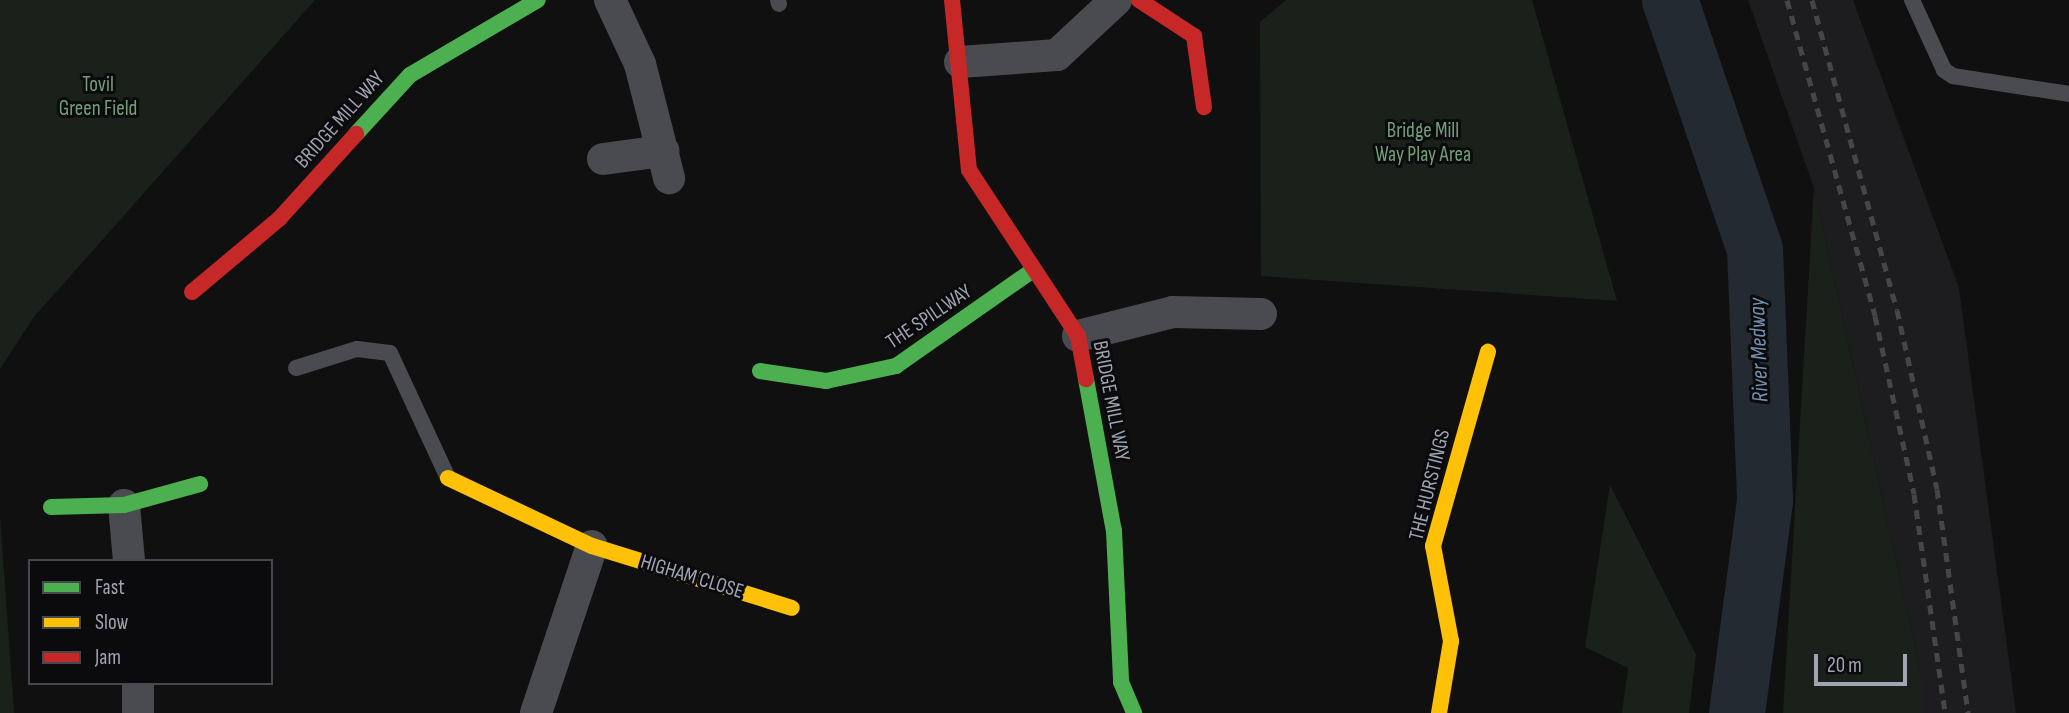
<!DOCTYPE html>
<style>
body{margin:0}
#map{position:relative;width:2069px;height:713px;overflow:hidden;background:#101010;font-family:"Sofia Sans Condensed",sans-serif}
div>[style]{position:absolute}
.built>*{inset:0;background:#1d1d1f}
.green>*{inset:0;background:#1a211b}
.river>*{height:56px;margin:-28px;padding:0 28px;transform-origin:28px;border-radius:28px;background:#232a32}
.lane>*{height:16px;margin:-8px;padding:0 8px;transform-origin:8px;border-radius:8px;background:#4a4b50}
.street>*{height:32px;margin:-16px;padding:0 16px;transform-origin:16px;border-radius:16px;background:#4a4b50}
.fast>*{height:16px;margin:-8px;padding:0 8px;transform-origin:8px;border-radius:8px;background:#4caf50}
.slow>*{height:16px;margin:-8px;padding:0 8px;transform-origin:8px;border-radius:8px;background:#ffc107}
.jam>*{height:16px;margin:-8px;padding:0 8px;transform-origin:8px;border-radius:8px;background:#c62828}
.rail>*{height:5px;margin-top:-2.5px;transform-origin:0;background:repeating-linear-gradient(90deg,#45464a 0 9px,transparent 0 16px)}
span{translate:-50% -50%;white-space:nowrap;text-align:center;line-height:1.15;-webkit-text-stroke:6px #0b0a0c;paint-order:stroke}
.park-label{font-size:21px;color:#74a079}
.street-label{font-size:21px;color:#9fa5b3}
.water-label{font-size:23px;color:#7392b2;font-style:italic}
.legend{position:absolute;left:28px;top:559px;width:245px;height:126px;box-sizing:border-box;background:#0b0a0c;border:2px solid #46484f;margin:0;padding:9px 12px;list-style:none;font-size:21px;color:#9fa5b3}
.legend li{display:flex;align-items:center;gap:14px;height:35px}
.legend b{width:35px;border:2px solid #46484f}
.scale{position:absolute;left:1814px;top:654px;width:93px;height:32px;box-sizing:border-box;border:4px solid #9fa5b3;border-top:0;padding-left:9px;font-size:21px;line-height:24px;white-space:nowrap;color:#9fa5b3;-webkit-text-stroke:5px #0b0a0c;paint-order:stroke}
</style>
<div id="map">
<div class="built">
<i style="clip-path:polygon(1748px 0,1853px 0,1959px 288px,2016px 713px,1922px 713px,1922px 679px,1814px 188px)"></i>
</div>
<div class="green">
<i style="clip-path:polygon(0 0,315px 0,33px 318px,0 369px)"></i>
<i style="clip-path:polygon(1286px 0,1532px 0,1617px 301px,1261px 276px,1260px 22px)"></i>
<i style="clip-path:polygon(1814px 188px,1922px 679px,1922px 713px,1783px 713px)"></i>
<i style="clip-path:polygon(1610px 485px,1696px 655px,1689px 713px,1622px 713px,1628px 668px,1585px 647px)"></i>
<i style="clip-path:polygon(0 517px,14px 713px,0 713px)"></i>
</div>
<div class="river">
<i style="left:1670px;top:0;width:263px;rotate:71.2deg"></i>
<i style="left:1755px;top:249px;width:252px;rotate:87.7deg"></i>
<i style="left:1765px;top:501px;width:214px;rotate:97.5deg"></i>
</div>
<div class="lane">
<i style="left:778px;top:0;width:4px;rotate:76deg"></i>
<i style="left:1912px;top:0;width:77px;rotate:65.4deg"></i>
<i style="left:1944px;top:70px;width:11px;rotate:34deg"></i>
<i style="left:1953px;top:76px;width:117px;rotate:8.8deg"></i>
<i style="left:296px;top:368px;width:64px;rotate:-17.3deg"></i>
<i style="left:357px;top:349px;width:33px;rotate:7deg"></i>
<i style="left:390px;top:353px;width:138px;rotate:65.1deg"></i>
</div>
<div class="street">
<i style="left:610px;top:0;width:71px;rotate:64.9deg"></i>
<i style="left:640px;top:64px;width:118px;rotate:75.7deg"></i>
<i style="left:960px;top:62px;width:97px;rotate:-4.1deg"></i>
<i style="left:1057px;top:55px;width:81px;rotate:-43deg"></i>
<i style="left:603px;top:159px;width:61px;rotate:-7.6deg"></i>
<i style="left:1078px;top:336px;width:98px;rotate:-14.2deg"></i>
<i style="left:1173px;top:312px;width:88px;rotate:1.3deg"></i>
<i style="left:124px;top:505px;width:56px;rotate:84.9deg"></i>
<i style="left:138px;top:713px;width:30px;rotate:-90deg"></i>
<i style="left:536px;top:713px;width:176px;rotate:-71.5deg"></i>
</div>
<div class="fast">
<i style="left:356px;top:134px;width:80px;rotate:-47.5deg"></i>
<i style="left:410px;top:75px;width:148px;rotate:-30.4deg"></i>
<i style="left:760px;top:371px;width:67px;rotate:8.6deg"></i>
<i style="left:826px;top:381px;width:72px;rotate:-12.1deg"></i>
<i style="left:896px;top:366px;width:164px;rotate:-35deg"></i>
<i style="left:1086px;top:379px;width:155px;rotate:79.6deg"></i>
<i style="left:1114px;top:531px;width:151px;rotate:87.3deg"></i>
<i style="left:1121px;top:682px;width:34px;rotate:67deg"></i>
<i style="left:51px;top:507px;width:73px;rotate:-1.6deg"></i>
<i style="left:124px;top:505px;width:79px;rotate:-15.4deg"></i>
</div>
<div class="slow">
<i style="left:448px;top:478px;width:159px;rotate:25.3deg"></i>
<i style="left:592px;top:546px;width:209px;rotate:17.2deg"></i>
<i style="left:1439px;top:713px;width:73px;rotate:-80.5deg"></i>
<i style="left:1451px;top:641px;width:97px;rotate:-100.7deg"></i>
<i style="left:1433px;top:546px;width:202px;rotate:-74.2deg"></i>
</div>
<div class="jam">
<i style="left:952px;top:0;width:171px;rotate:84.3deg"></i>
<i style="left:969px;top:170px;width:199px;rotate:56.7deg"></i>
<i style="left:1078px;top:336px;width:44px;rotate:79.5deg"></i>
<i style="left:1139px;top:0;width:66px;rotate:33.2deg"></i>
<i style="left:1194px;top:36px;width:72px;rotate:82deg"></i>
<i style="left:192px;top:292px;width:114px;rotate:-40deg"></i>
<i style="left:279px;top:219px;width:115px;rotate:-47.8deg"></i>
</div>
<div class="rail">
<i style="left:1787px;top:0;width:328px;rotate:74.4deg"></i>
<i style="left:1875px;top:316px;width:182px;rotate:77.6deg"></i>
<i style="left:1914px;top:494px;width:221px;rotate:81.9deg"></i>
<i style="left:1812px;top:0;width:321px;rotate:74.7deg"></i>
<i style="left:1897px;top:310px;width:183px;rotate:77.4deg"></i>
<i style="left:1937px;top:489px;width:226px;rotate:82.1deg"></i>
</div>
<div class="park-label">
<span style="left:98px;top:97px">Tovil<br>Green Field</span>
<span style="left:1423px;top:143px">Bridge Mill<br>Way Play Area</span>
</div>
<div class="street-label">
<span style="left:340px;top:120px;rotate:-48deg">BRIDGE MILL WAY</span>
<span style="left:929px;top:317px;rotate:-34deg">THE SPILLWAY</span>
<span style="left:1111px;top:401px;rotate:79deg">BRIDGE MILL WAY</span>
<span style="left:1430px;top:485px;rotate:-76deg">THE HURSTINGS</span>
<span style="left:692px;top:577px;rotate:17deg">HIGHAM CLOSE</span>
</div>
<div class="water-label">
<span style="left:1759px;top:350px;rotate:-92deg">River Medway</span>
</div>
<ul class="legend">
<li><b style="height:9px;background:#4caf50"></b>Fast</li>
<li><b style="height:9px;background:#ffc107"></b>Slow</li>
<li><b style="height:9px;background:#c62828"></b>Jam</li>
</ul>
<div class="scale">20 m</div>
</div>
